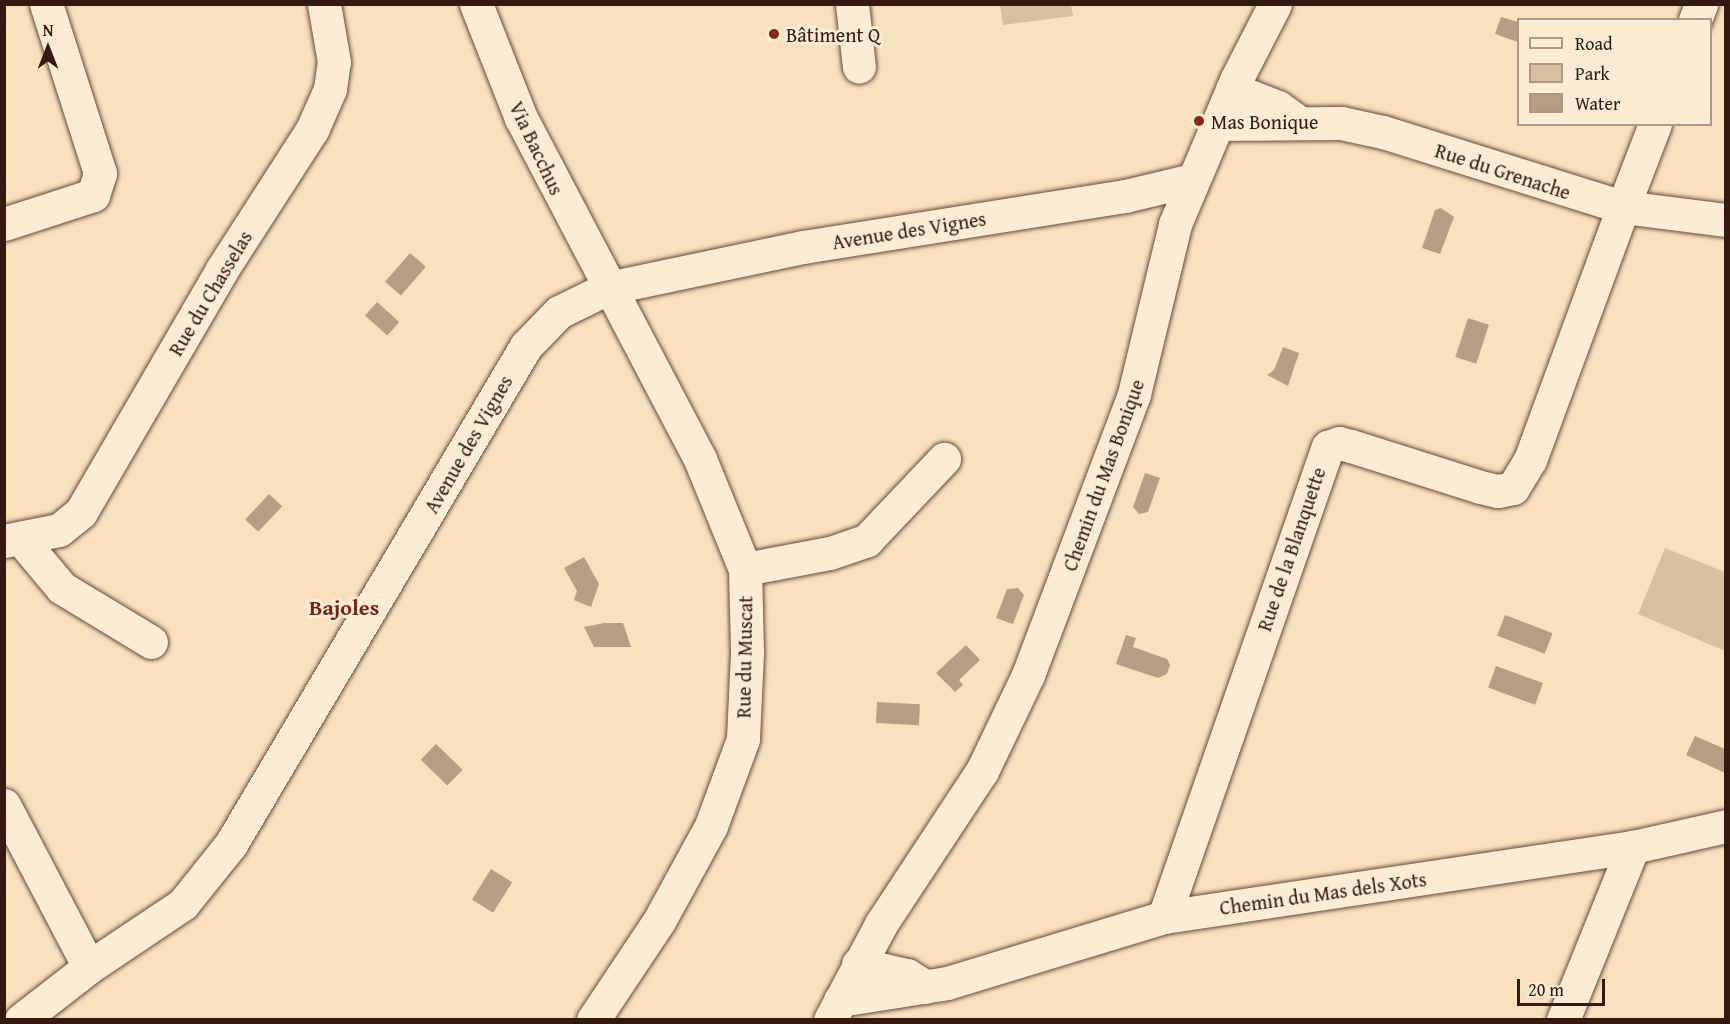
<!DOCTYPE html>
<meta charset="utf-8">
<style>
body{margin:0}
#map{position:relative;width:1730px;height:1024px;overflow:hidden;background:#fae1bd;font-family:"Gentium Book Plus",serif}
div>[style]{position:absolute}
.green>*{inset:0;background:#d9bf9f}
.water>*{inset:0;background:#b79d82;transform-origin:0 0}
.roads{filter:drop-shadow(0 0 2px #664b3a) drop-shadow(0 0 2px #664b3a)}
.minor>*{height:33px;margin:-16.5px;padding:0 16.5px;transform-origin:16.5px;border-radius:16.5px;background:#fcecd4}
.tertiary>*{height:33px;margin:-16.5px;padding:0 16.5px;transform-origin:16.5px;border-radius:16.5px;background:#fcecd4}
.dots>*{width:16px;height:16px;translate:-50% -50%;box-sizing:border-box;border:3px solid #fcecd4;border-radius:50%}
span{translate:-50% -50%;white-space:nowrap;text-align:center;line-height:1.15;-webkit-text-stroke:6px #fcecd4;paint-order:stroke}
.poi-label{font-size:20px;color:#35190f}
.left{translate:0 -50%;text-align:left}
.street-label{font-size:20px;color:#35190f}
.quarter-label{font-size:22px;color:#7a1f14;font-weight:700}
.frame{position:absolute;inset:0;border:6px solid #35190f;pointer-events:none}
.legend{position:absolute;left:1517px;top:18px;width:195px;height:108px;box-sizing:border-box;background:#fcecd4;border:2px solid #ac9885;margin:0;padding:8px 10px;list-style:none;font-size:18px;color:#35190f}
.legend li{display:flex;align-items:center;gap:12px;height:30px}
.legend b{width:30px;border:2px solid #ac9885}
.north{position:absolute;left:18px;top:18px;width:60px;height:60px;-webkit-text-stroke:4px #fcecd4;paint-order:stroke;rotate:0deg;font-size:16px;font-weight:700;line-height:24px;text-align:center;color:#35190f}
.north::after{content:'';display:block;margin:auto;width:21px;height:27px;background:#35190f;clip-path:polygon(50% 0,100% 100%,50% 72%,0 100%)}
.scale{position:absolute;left:1517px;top:979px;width:88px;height:27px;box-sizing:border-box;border:3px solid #35190f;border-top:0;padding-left:8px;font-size:18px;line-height:21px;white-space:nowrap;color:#35190f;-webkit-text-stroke:4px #fcecd4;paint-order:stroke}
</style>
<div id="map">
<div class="green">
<i style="clip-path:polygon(1000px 5px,1071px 5px,1073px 16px,1003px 25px)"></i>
<i style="clip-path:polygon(1665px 548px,1725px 572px,1725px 651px,1638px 614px)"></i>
</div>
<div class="water">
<i style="clip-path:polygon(1501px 17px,1518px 22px,1518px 42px,1495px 34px)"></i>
<i style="clip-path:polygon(1441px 208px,1454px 217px,1440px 254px,1422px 248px,1435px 210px)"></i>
<i style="left:410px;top:253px;width:21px;height:38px;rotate:41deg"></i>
<i style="left:377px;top:302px;width:30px;height:18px;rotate:42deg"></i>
<i style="left:1468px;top:318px;width:22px;height:41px;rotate:18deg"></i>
<i style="clip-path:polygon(1283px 347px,1299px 353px,1288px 386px,1267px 375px,1274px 370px)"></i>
<i style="clip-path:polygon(1145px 473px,1160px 478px,1148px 512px,1139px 514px,1133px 507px)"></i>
<i style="left:269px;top:494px;width:18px;height:35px;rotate:43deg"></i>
<i style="clip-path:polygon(584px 557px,599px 584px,591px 607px,574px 600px,577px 591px,564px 568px)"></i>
<i style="clip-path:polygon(1018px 588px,1024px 595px,1013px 624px,996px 618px,1007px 589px)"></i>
<i style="left:1505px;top:615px;width:51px;height:22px;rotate:21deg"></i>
<i style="clip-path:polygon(604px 623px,623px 623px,631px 647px,594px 647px,584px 627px)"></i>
<i style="clip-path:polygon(1126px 635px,1136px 638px,1133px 647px,1167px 659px,1170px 665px,1167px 674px,1158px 678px,1116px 664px)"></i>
<i style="clip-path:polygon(966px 645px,980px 660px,959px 680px,963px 685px,955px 692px,936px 673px)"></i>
<i style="left:1496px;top:666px;width:50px;height:23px;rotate:20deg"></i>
<i style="left:877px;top:702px;width:43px;height:21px;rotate:3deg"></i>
<i style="clip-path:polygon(1695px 736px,1725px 749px,1725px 773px,1686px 755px)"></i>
<i style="left:436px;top:744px;width:37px;height:22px;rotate:44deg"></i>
<i style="left:491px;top:869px;width:25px;height:36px;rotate:32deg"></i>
</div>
<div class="roads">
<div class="minor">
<i style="left:476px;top:4px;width:123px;rotate:68.5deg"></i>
<i style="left:521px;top:118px;width:385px;rotate:62.3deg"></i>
<i style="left:700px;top:459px;width:119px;rotate:67.8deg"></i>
<i style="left:745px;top:569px;width:84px;rotate:88.6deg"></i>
<i style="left:747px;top:653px;width:86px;rotate:92.7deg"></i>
<i style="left:743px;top:739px;width:93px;rotate:110.2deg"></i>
<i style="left:711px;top:826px;width:108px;rotate:118.7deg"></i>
<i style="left:659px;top:921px;width:119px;rotate:123.7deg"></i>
<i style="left:852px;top:4px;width:63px;rotate:83.7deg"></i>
<i style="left:1695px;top:20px;width:17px;rotate:-69deg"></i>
<i style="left:1232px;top:89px;width:49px;rotate:21.4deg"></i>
<i style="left:1278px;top:107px;width:22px;rotate:36deg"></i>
<i style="left:1218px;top:124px;width:123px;rotate:-0.5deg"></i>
<i style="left:1341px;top:123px;width:43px;rotate:12.1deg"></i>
<i style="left:1383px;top:132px;width:251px;rotate:17.4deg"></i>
<i style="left:1623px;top:207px;width:89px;rotate:-68.9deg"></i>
<i style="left:4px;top:224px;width:94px;rotate:-18deg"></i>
<i style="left:93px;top:195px;width:23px;rotate:-72deg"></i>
<i style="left:100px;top:173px;width:177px;rotate:-107.7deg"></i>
<i style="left:20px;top:538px;width:65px;rotate:50deg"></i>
<i style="left:62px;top:588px;width:104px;rotate:31.2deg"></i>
<i style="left:4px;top:541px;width:56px;rotate:-11.3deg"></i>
<i style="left:59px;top:530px;width:28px;rotate:-39deg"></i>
<i style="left:81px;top:512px;width:279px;rotate:-59.8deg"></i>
<i style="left:221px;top:271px;width:168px;rotate:-57.2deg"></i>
<i style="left:312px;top:130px;width:45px;rotate:-66.3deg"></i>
<i style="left:330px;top:89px;width:27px;rotate:-82deg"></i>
<i style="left:334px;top:62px;width:59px;rotate:-99.8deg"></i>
<i style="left:745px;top:569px;width:86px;rotate:-10.7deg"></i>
<i style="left:830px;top:553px;width:39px;rotate:-19deg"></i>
<i style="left:867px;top:540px;width:112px;rotate:-46.5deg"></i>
<i style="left:4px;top:805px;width:183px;rotate:62.3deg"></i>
<i style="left:1164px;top:917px;width:498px;rotate:-70.8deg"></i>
<i style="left:1328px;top:447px;width:12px;rotate:-20deg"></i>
<i style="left:1339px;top:443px;width:12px;rotate:14deg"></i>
<i style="left:1351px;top:446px;width:135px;rotate:17.6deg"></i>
<i style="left:1480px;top:487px;width:18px;rotate:13deg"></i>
<i style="left:1498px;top:491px;width:15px;rotate:-11deg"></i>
<i style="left:1513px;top:488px;width:33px;rotate:-59deg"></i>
<i style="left:1530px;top:460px;width:270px;rotate:-69.8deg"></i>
<i style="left:1623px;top:207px;width:104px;rotate:7.2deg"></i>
<i style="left:858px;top:964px;width:50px;rotate:12.7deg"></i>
<i style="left:907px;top:975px;width:22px;rotate:32deg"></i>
<i style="left:840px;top:1000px;width:108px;rotate:-9deg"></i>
<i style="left:947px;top:983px;width:227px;rotate:-16.9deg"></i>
<i style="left:1164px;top:917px;width:474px;rotate:-8.5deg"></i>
<i style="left:1633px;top:847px;width:95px;rotate:-12.7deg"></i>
<i style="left:21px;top:1020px;width:86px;rotate:-37.9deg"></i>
<i style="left:89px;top:967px;width:113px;rotate:-33.8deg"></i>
<i style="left:183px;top:904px;width:77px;rotate:-51.3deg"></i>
<i style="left:231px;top:844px;width:579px;rotate:-59.36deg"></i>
<i style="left:526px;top:346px;width:47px;rotate:-45.9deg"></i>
<i style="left:559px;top:312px;width:55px;rotate:-26.1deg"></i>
<i style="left:608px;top:288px;width:199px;rotate:-11.9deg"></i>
<i style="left:803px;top:247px;width:326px;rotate:-9deg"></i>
<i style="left:1125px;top:196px;width:69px;rotate:-13.4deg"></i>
<i style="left:1563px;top:1020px;width:187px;rotate:-68deg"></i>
</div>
<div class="tertiary">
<i style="left:830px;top:1020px;width:109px;rotate:-62deg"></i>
<i style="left:881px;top:924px;width:183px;rotate:-56.6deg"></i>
<i style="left:982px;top:771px;width:106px;rotate:-64.4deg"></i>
<i style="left:1028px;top:675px;width:300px;rotate:-69.3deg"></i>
<i style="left:1134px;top:394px;width:175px;rotate:-76.4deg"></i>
<i style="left:1175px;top:224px;width:156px;rotate:-67deg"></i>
<i style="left:1236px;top:80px;width:85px;rotate:-62.8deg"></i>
</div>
</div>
<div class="dots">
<i style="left:774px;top:34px;background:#8f2418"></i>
<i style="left:1199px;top:121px;background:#8f2418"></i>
</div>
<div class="poi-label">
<span class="left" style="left:786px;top:34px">Bâtiment Q</span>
<span class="left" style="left:1211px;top:121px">Mas Bonique</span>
</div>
<div class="street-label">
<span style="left:537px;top:148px;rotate:65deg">Via Bacchus</span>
<span style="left:1503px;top:171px;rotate:18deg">Rue du Grenache</span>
<span style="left:909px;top:230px;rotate:-9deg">Avenue des Vignes</span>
<span style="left:210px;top:293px;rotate:-59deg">Rue du Chasselas</span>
<span style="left:468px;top:444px;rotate:-60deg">Avenue des Vignes</span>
<span style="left:1103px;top:475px;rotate:-70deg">Chemin du Mas Bonique</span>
<span style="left:1291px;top:549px;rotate:-71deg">Rue de la Blanquette</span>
<span style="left:744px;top:657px;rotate:-89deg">Rue du Muscat</span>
<span style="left:1323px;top:893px;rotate:-8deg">Chemin du Mas dels Xots</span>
</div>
<div class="quarter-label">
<span style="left:344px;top:608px">Bajoles</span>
</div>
<div class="frame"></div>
<ul class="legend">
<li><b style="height:8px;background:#fcecd4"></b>Road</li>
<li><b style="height:16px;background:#d9bf9f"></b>Park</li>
<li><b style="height:16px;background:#b79d82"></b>Water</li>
</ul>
<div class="north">N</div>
<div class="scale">20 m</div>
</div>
